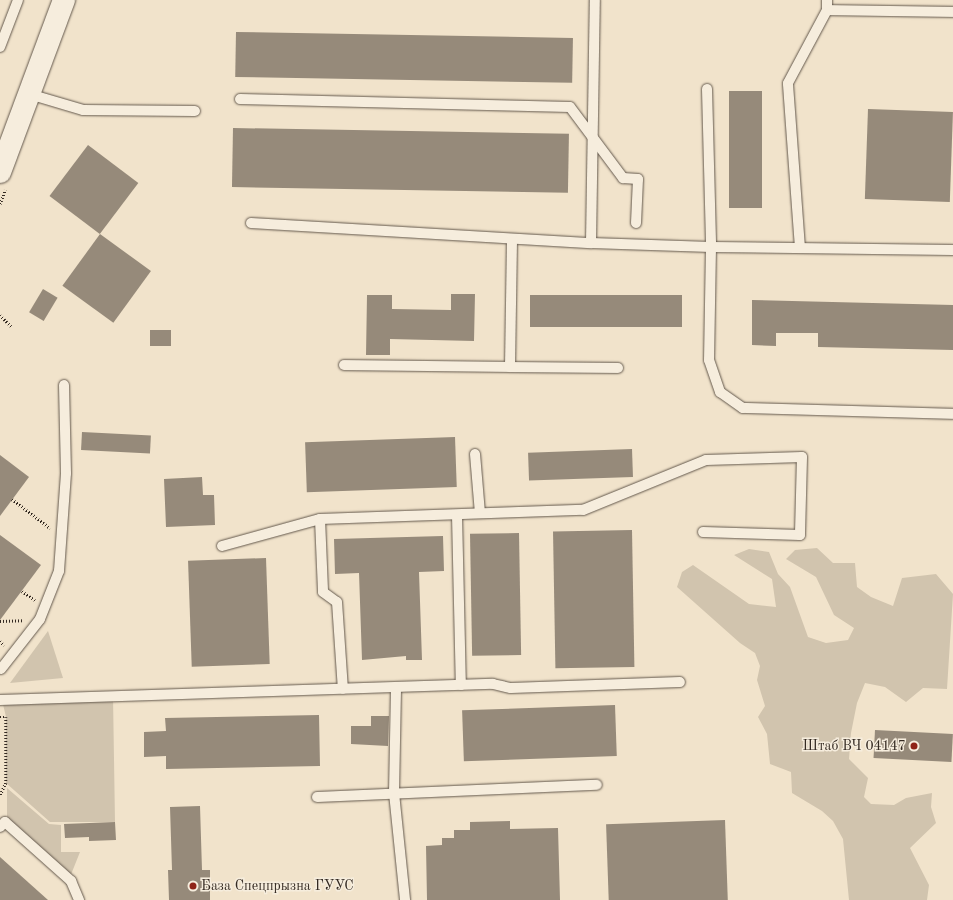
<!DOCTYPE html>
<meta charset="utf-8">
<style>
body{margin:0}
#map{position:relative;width:953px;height:900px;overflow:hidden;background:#f1e3cb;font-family:"Old Standard TT",serif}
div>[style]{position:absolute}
.green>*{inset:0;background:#d1c4ae}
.building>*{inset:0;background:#968a7a;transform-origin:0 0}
.path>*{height:2.5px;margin-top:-1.25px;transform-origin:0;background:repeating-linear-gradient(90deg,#342a22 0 1px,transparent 0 3px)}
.roads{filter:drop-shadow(0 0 1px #63584c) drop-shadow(0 0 1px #63584c)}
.lane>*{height:10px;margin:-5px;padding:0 5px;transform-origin:5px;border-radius:5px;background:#f6eddd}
.secondary>*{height:22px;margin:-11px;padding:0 11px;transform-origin:11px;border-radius:11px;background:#f6eddd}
.dots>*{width:11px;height:11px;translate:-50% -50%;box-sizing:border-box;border:2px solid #f6eddd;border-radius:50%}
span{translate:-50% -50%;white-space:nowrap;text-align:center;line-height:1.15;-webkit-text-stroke:3px #f6eddd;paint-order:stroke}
.poi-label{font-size:14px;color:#342a22}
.right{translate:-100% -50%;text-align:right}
.left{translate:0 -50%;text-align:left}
</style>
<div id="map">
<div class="green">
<i style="clip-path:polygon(817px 548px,833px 563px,855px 563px,857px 587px,871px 597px,893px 606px,902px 578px,936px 574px,953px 594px,947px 689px,923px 688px,906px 702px,885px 687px,865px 683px,857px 703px,851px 733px,849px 759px,868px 778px,864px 797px,871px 804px,894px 805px,906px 798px,932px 793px,931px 807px,936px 823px,910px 848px,929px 885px,927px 900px,849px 900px,843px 839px,833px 821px,822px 811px,792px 793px,791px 772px,770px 764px,767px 734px,758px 717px,765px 706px,757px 680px,760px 666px,755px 653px,740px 643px,677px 587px,682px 572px,693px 565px,749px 604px,776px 607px,772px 579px,734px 555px,749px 549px,769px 552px,778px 574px,790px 587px,808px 637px,826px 643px,848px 640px,854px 628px,834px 615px,816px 577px,786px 559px,795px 550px)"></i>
<i style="clip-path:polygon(48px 631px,63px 678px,10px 683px)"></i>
<i style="clip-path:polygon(113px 696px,115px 822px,50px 822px,6px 783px,6px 717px,2px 700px)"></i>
<i style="clip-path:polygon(7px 788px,49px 824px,61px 825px,61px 852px,80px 852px,70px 877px,7px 821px)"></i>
</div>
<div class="building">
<i style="left:236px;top:32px;width:337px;height:45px;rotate:1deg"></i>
<i style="left:729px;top:91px;width:33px;height:117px"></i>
<i style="left:868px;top:109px;width:85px;height:90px;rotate:2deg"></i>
<i style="left:233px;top:128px;width:336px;height:59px;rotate:1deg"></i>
<i style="left:88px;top:145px;width:63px;height:64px;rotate:37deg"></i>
<i style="left:100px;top:234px;width:63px;height:64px;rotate:36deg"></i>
<i style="left:43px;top:289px;width:17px;height:27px;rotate:31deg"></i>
<i style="clip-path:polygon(451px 294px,475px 294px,474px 341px,390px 339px,390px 355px,366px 355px,367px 295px,392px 295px,392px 309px,451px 310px)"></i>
<i style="left:530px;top:295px;width:152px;height:32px"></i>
<i style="clip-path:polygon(752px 300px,953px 305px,953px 350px,818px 347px,818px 333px,776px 333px,776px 346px,752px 345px)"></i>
<i style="left:150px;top:330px;width:21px;height:16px"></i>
<i style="left:82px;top:432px;width:69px;height:18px;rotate:3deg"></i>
<i style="left:455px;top:437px;width:50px;height:150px;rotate:88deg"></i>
<i style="left:632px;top:449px;width:28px;height:104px;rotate:88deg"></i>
<i style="clip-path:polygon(0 455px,29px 477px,0 516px)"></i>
<i style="clip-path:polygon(202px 477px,203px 495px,214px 495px,215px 525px,166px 527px,164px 479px)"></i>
<i style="left:632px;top:530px;width:137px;height:79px;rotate:89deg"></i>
<i style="left:519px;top:533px;width:122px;height:49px;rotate:89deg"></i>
<i style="clip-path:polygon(0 535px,41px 565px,0 620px)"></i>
<i style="clip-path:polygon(443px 536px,444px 571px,419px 572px,422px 660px,406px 660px,406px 656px,362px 660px,359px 573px,335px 574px,334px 539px)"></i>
<i style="left:266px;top:558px;width:106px;height:78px;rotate:88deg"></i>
<i style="left:615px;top:705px;width:51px;height:153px;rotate:88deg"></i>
<i style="clip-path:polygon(319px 715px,320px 766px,166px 769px,166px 756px,144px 757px,144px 732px,166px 731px,165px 718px)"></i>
<i style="clip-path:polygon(371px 716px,389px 716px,388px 746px,351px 744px,351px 726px,371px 726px)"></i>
<i style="left:875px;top:730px;width:78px;height:28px;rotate:3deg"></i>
<i style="clip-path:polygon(200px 806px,202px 870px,210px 870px,210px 900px,169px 900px,168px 870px,172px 870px,170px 807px)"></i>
<i style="left:725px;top:820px;width:80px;height:119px;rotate:88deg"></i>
<i style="clip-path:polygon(510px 821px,510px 829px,558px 828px,560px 900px,427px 900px,426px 846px,442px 845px,442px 838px,454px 838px,454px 830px,470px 830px,470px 822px)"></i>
<i style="clip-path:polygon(115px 822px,116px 840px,89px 841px,89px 837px,65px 838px,64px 824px)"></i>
<i style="clip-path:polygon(0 857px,48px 900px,0 900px)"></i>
</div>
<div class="path">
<i style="left:0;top:204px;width:15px;rotate:-70deg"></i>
<i style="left:0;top:315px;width:17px;rotate:45deg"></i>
<i style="left:12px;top:499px;width:48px;rotate:37.3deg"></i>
<i style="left:22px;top:591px;width:16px;rotate:35deg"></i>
<i style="left:0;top:621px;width:24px;rotate:-2deg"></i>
<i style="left:0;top:641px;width:6px;rotate:45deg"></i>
<i style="left:0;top:717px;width:6px"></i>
<i style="left:6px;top:717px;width:66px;rotate:90deg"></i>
<i style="left:6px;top:783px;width:14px;rotate:115deg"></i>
</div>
<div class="roads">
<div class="lane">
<i style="left:827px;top:10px;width:126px;rotate:0.9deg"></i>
<i style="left:0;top:47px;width:50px;rotate:-69deg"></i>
<i style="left:707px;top:89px;width:158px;rotate:88.5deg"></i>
<i style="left:711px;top:247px;width:113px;rotate:91deg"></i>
<i style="left:709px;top:360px;width:34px;rotate:71deg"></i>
<i style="left:720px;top:392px;width:28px;rotate:35deg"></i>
<i style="left:743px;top:408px;width:210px;rotate:1.6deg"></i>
<i style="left:29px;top:94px;width:56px;rotate:16.5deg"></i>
<i style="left:83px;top:110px;width:112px;rotate:0.5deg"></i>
<i style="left:240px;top:99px;width:330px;rotate:1.4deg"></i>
<i style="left:570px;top:107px;width:89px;rotate:53.3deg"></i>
<i style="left:623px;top:178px;width:15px;rotate:4deg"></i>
<i style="left:638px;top:179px;width:44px;rotate:92.6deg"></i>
<i style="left:251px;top:223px;width:341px;rotate:3.4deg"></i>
<i style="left:591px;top:243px;width:120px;rotate:1.9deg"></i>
<i style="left:711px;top:247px;width:242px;rotate:0.7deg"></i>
<i style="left:591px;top:243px;width:243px;rotate:-89.1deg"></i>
<i style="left:800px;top:248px;width:165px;rotate:-94.2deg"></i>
<i style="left:788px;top:83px;width:83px;rotate:-61.9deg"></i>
<i style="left:827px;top:10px;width:10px;rotate:-90deg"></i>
<i style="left:344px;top:365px;width:166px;rotate:0.7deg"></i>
<i style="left:510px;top:367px;width:128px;rotate:-89.1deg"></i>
<i style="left:510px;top:367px;width:108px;rotate:0.5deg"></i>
<i style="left:475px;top:454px;width:59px;rotate:85.2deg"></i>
<i style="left:457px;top:515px;width:170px;rotate:88.7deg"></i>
<i style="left:320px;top:519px;width:73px;rotate:87.6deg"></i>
<i style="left:323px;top:592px;width:17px;rotate:36deg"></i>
<i style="left:337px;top:602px;width:87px;rotate:86.1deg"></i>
<i style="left:222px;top:546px;width:102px;rotate:-15.4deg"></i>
<i style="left:320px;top:519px;width:263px;rotate:-2deg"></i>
<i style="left:583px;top:510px;width:133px;rotate:-22.1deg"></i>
<i style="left:706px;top:460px;width:96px;rotate:-1.8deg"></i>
<i style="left:802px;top:457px;width:78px;rotate:91.5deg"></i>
<i style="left:800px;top:535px;width:97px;rotate:-178.2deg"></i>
<i style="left:1px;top:669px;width:63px;rotate:-52deg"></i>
<i style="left:40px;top:619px;width:52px;rotate:-68.4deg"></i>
<i style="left:59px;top:571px;width:98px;rotate:-85.9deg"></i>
<i style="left:66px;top:473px;width:88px;rotate:-91.3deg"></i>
<i style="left:396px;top:689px;width:104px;rotate:91.1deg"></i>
<i style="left:394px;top:793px;width:108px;rotate:84.1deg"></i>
<i style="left:0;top:700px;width:493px;rotate:-1.9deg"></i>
<i style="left:493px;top:684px;width:18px;rotate:13deg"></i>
<i style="left:511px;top:688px;width:169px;rotate:-2deg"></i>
<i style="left:317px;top:797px;width:280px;rotate:-2.5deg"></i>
<i style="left:0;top:827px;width:7px;rotate:-45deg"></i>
<i style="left:5px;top:822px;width:89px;rotate:41.8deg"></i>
<i style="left:71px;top:881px;width:21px;rotate:67deg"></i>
</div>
<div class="secondary">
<i style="left:0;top:172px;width:184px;rotate:-69.6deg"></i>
</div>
</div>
<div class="dots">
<i style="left:914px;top:746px;background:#8f2418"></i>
<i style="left:193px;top:886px;background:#8f2418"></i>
</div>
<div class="poi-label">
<span class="right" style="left:906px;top:746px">Штаб ВЧ 04147</span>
<span class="left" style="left:201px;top:886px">База Спецпрызна ГУУС</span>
</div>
</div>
